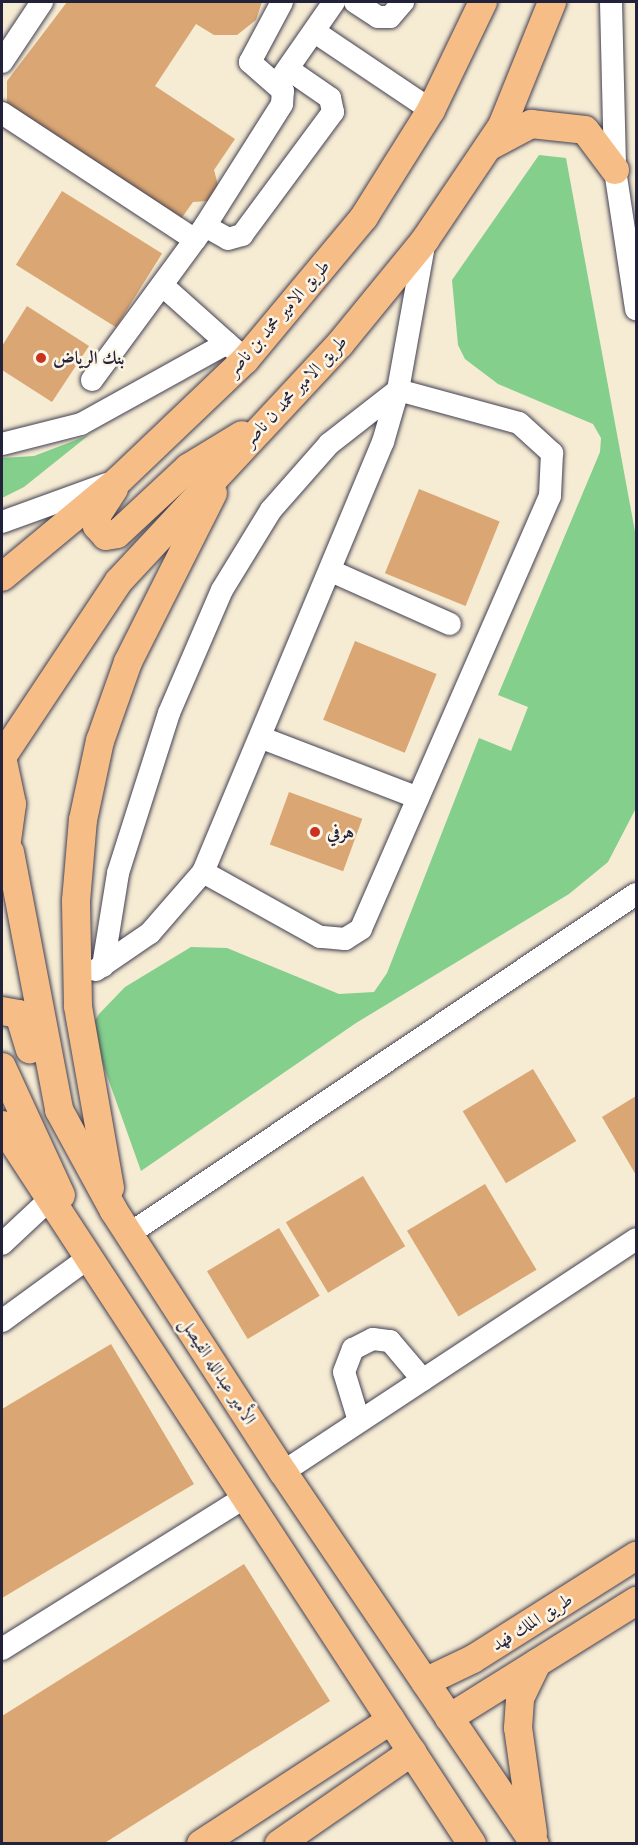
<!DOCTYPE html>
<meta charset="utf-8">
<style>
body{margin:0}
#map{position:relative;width:638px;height:1845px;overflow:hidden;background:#f6ebd3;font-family:"Libre Caslon Text",Amiri,serif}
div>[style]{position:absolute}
.green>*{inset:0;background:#84cf8c}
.building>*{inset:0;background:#daa673;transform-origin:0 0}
.roads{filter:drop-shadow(0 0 2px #424052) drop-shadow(0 0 2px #424052)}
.minor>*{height:22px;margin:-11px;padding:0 11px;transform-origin:11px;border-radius:11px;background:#fff}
.major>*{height:28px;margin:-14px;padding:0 14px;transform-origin:14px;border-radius:14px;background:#f6be86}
.dots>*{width:16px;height:16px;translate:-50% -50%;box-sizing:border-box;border:3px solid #fcf5e5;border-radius:50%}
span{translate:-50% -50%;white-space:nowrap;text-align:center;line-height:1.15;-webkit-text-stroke:5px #fcf5e5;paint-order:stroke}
.street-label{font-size:18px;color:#22223b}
.poi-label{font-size:18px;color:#22223b;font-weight:700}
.left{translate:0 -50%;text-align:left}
.frame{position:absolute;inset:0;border:3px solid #22223b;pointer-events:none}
</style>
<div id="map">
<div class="green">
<i style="clip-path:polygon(539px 155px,566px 158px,636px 537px,635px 810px,608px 862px,569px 894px,356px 1023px,141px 1171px,90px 1028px,99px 1014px,125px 987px,191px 947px,227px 948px,339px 994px,374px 992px,387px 973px,479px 738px,511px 751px,528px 707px,498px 695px,600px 452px,601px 438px,593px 424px,498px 384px,465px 359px,458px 345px,452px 280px)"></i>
<i style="clip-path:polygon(89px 435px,24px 487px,2px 498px,2px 458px,34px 456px)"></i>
</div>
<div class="building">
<i style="clip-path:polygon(67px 2px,262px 2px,256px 20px,237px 35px,214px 35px,196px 24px,155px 86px,235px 139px,214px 170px,219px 189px,209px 201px,193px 202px,178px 223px,7px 109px,7px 81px)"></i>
<i style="left:62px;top:191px;width:118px;height:87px;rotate:32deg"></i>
<i style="clip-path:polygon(27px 306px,89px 346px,52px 402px,2px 370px,2px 346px)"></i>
<i style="left:419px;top:489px;width:87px;height:91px;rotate:22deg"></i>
<i style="left:355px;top:641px;width:88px;height:85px;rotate:22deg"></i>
<i style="left:289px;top:792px;width:78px;height:56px;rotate:20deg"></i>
<i style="left:533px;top:1069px;width:84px;height:82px;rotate:59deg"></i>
<i style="clip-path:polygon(636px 1096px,636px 1175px,602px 1117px)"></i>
<i style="left:363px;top:1176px;width:82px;height:90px;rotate:59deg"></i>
<i style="left:485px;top:1184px;width:100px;height:91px;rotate:59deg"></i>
<i style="left:279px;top:1228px;width:79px;height:84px;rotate:59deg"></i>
<i style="clip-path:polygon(111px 1344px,194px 1484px,2px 1598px,2px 1409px)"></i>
<i style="clip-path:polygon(244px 1564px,330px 1701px,103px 1844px,2px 1844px,2px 1716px)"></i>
</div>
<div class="roads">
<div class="minor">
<i style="left:355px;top:2px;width:27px;rotate:33deg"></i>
<i style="left:378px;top:17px;width:12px"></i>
<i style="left:390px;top:17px;width:20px;rotate:-49deg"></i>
<i style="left:611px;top:2px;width:168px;rotate:88.6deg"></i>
<i style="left:615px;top:170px;width:141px;rotate:81.4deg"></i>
<i style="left:315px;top:32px;width:140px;rotate:33.9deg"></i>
<i style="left:2px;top:62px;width:72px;rotate:-56.3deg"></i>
<i style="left:279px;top:81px;width:96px;rotate:-55.2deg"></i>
<i style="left:2px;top:113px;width:231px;rotate:33.3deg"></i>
<i style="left:205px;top:226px;width:26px;rotate:29deg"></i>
<i style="left:228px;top:239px;width:15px;rotate:-16deg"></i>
<i style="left:242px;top:235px;width:153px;rotate:-53.5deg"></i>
<i style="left:333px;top:112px;width:14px;rotate:-102deg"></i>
<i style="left:330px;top:98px;width:51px;rotate:-145.4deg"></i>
<i style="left:162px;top:285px;width:101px;rotate:41.8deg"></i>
<i style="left:92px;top:380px;width:191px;rotate:-53.7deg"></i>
<i style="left:205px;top:226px;width:144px;rotate:-57.7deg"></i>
<i style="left:282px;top:104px;width:13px;rotate:-86deg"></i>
<i style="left:283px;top:91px;width:44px;rotate:-138.7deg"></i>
<i style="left:250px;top:62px;width:68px;rotate:-61.9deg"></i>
<i style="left:2px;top:444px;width:81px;rotate:-14.2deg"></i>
<i style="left:81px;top:424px;width:167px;rotate:-29deg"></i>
<i style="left:2px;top:522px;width:112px;rotate:-19.9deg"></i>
<i style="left:331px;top:571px;width:130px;rotate:24deg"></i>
<i style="left:262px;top:738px;width:167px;rotate:21deg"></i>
<i style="left:103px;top:966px;width:94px;rotate:-80.8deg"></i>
<i style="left:118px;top:873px;width:168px;rotate:-72.3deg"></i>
<i style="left:169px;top:713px;width:134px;rotate:-66.7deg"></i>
<i style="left:222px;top:590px;width:94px;rotate:-58.5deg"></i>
<i style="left:271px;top:510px;width:88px;rotate:-48.7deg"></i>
<i style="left:329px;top:444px;width:88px;rotate:-38deg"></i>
<i style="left:398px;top:390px;width:125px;rotate:15.3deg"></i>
<i style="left:519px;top:423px;width:45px;rotate:42.3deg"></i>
<i style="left:552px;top:453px;width:43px;rotate:92.7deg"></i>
<i style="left:550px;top:496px;width:472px;rotate:113.6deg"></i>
<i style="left:361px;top:929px;width:19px;rotate:148deg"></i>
<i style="left:345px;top:939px;width:25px;rotate:-175deg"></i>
<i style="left:320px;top:937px;width:134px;rotate:-150.9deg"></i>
<i style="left:96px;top:970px;width:65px;rotate:-34.4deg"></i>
<i style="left:150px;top:933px;width:81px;rotate:-49deg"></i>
<i style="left:203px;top:872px;width:466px;rotate:-67.3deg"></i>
<i style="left:383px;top:442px;width:54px;rotate:-73.9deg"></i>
<i style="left:398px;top:390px;width:152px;rotate:-79.8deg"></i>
<i style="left:129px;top:1234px;width:610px;rotate:-33.85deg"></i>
<i style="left:2px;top:1244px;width:64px;rotate:-43.1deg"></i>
<i style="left:2px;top:1321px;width:107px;rotate:-36.2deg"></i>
<i style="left:359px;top:1421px;width:51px;rotate:-107deg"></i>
<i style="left:344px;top:1372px;width:25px;rotate:-69deg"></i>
<i style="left:353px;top:1349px;width:22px;rotate:-27deg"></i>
<i style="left:373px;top:1339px;width:17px;rotate:7deg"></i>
<i style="left:390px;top:1341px;width:51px;rotate:49.8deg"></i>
<i style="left:283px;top:1472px;width:423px;rotate:-33.4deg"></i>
<i style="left:2px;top:1649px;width:287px;rotate:-32deg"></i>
</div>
<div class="major">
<i style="left:490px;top:146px;width:47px;rotate:-28.2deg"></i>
<i style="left:531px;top:124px;width:54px;rotate:6.3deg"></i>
<i style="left:585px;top:130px;width:50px;rotate:53.1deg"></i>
<i style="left:114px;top:489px;width:31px;rotate:123deg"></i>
<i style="left:97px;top:515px;width:11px;rotate:90deg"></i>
<i style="left:97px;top:526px;width:13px;rotate:48deg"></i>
<i style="left:106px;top:536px;width:11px;rotate:-10deg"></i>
<i style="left:117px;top:534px;width:97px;rotate:-42.9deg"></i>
<i style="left:188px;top:468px;width:63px;rotate:-31.4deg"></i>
<i style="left:2px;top:577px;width:153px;rotate:-39.7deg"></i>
<i style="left:120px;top:479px;width:173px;rotate:-43.6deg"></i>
<i style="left:245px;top:360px;width:186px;rotate:-50.2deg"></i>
<i style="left:364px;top:217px;width:126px;rotate:-57.9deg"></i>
<i style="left:431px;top:110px;width:120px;rotate:-64.3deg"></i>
<i style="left:2px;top:757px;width:211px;rotate:-56.4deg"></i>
<i style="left:119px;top:581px;width:324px;rotate:-47deg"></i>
<i style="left:340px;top:344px;width:134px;rotate:-50.7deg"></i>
<i style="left:425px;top:240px;width:138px;rotate:-56deg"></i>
<i style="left:502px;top:126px;width:134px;rotate:-68deg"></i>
<i style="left:2px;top:757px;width:48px;rotate:78deg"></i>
<i style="left:12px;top:804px;width:67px;rotate:97.8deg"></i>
<i style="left:10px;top:852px;width:263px;rotate:79.2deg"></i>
<i style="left:59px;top:1110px;width:115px;rotate:61.4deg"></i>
<i style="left:114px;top:1211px;width:311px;rotate:57.1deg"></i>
<i style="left:283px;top:1472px;width:449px;rotate:55.9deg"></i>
<i style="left:2px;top:1011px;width:17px;rotate:10deg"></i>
<i style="left:19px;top:1014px;width:37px;rotate:73deg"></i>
<i style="left:2px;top:1067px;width:141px;rotate:65.3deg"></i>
<i style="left:2px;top:1125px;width:859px;rotate:56.83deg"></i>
<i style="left:110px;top:1188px;width:185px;rotate:-100deg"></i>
<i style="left:78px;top:1006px;width:105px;rotate:-91.1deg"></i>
<i style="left:76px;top:901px;width:81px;rotate:-85.1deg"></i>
<i style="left:83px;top:820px;width:81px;rotate:-77.9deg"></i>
<i style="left:100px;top:741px;width:84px;rotate:-70.5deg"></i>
<i style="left:128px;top:662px;width:189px;rotate:-63.3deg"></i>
<i style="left:425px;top:1682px;width:53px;rotate:-25.6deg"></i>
<i style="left:473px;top:1659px;width:193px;rotate:-32.3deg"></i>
<i style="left:449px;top:1718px;width:221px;rotate:-32deg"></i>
<i style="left:533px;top:1833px;width:106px;rotate:-98.1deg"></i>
<i style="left:518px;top:1728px;width:30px;rotate:-86deg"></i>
<i style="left:520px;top:1698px;width:39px;rotate:-64deg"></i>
<i style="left:201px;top:1844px;width:227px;rotate:-33.1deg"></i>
<i style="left:279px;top:1844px;width:162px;rotate:-34.7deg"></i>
</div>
</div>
<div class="dots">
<i style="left:41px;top:358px;background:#c8321e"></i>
<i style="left:315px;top:832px;background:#c8321e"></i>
</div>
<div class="street-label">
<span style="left:278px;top:318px;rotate:-49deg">طريق الامير محمد بن ناصر</span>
<span style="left:295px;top:391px;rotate:-47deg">طريق الامير محمد ن ناصر</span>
<span style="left:218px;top:1371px;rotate:57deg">الأمير عبدالله الفيصل</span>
<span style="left:532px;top:1622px;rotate:-32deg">طريق الملك فهد</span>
</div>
<div class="poi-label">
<span class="left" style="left:53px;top:358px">بنك الرياض</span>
<span class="left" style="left:327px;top:832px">هرفي</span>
</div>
<div class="frame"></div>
</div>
